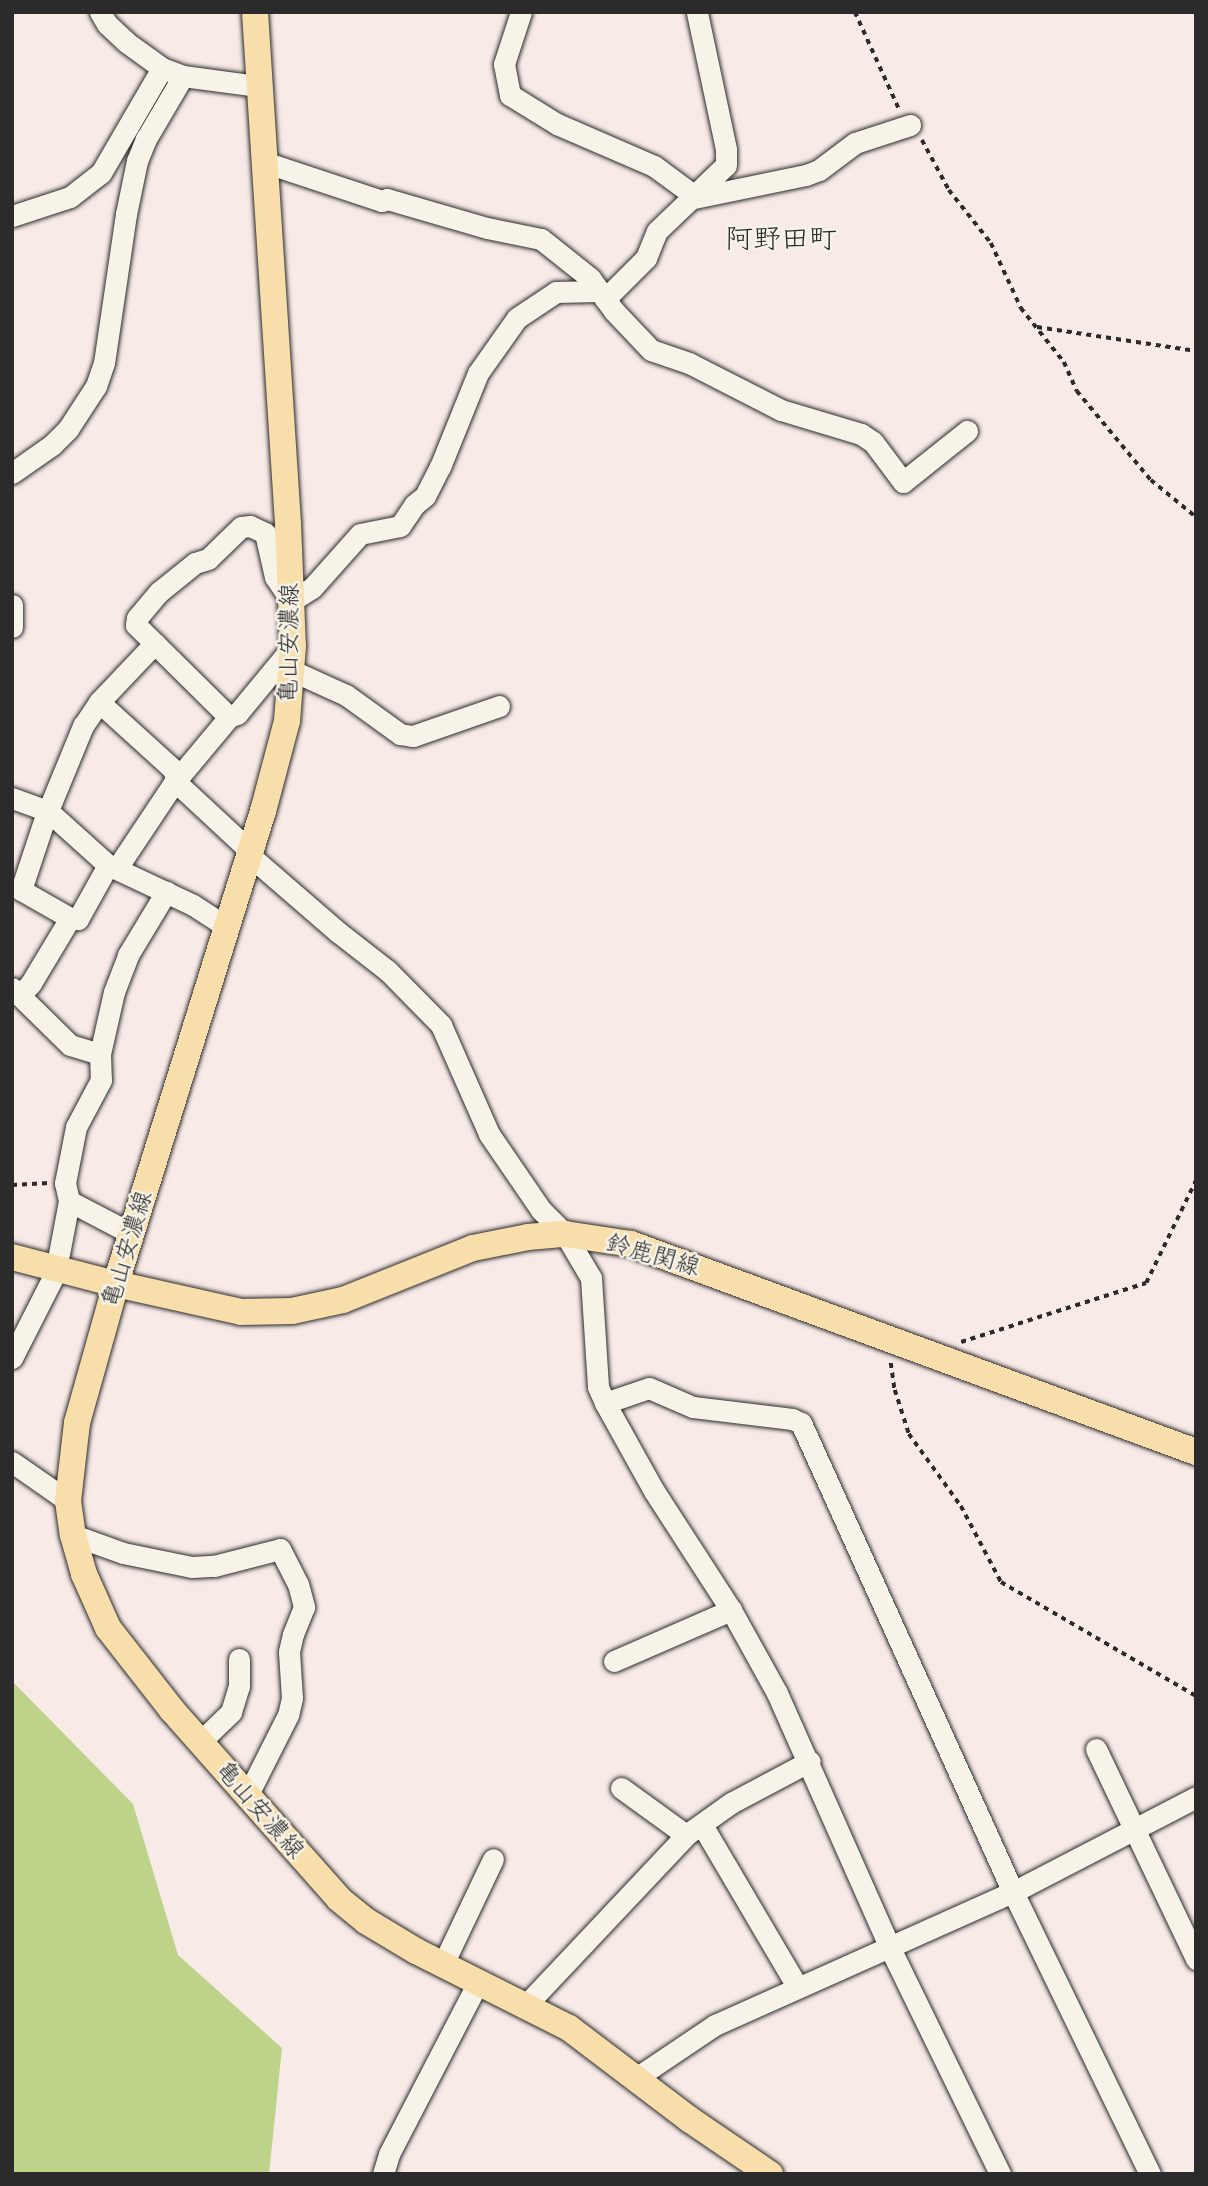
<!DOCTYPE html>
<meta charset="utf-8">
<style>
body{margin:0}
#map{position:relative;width:1208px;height:2186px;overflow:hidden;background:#f7eae7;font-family:Sriracha,"Klee One",sans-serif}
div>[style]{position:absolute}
.green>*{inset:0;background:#bdd389}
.path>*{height:3.5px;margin-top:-1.75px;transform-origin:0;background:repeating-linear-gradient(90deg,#2b2b2b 0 5px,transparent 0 10px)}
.roads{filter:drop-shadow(0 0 2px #2b2b2b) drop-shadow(0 0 2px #2b2b2b)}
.minor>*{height:21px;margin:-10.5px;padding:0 10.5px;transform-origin:10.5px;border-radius:10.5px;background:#f7f3e8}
.major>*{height:26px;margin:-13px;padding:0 13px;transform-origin:13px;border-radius:13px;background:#f8deab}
span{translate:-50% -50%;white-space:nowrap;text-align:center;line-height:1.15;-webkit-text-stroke:5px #f7f3e8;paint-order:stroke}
.street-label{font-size:24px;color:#2b2b2b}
.quarter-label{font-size:28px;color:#2b2b2b}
.frame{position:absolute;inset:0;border:14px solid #2b2b2b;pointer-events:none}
</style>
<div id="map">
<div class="green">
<i style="clip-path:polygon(12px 1681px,133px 1804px,178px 1955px,282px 2048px,269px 2174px,12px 2174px)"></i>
</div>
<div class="path">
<i style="left:855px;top:12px;width:107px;rotate:65.6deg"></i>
<i style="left:922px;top:140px;width:57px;rotate:61.6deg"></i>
<i style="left:949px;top:190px;width:68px;rotate:51.6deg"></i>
<i style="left:991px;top:243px;width:72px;rotate:65.2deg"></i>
<i style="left:1021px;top:308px;width:69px;rotate:51.5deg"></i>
<i style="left:1064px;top:362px;width:32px;rotate:66deg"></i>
<i style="left:1077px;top:391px;width:116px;rotate:50.3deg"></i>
<i style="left:1151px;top:480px;width:58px;rotate:39.4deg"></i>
<i style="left:1037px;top:327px;width:161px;rotate:8.6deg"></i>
<i style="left:12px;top:1185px;width:37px;rotate:-3deg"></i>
<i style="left:961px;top:1342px;width:194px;rotate:-17.7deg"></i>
<i style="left:1146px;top:1283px;width:114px;rotate:-64.1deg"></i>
<i style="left:891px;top:1363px;width:27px;rotate:82deg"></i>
<i style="left:895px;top:1390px;width:46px;rotate:72.3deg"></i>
<i style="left:909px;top:1434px;width:89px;rotate:54.2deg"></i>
<i style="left:961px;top:1506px;width:86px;rotate:62.2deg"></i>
<i style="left:1001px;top:1582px;width:226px;rotate:30.3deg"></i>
</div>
<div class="roads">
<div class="minor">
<i style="left:100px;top:12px;width:14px;rotate:60deg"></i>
<i style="left:107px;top:24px;width:26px;rotate:43deg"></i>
<i style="left:126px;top:42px;width:44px;rotate:35.8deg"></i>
<i style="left:162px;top:68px;width:22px;rotate:21deg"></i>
<i style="left:183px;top:76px;width:76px;rotate:7.6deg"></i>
<i style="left:521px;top:12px;width:55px;rotate:108.1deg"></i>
<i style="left:504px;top:64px;width:32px;rotate:79deg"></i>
<i style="left:510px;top:95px;width:55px;rotate:31.7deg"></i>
<i style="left:557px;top:124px;width:106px;rotate:23.4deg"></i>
<i style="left:654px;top:166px;width:47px;rotate:36.4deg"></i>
<i style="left:264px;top:162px;width:124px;rotate:18.3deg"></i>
<i style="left:382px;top:201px;width:5px;rotate:-22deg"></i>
<i style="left:387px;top:199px;width:104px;rotate:16.2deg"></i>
<i style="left:487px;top:228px;width:55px;rotate:11.5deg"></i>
<i style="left:541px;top:239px;width:63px;rotate:38.5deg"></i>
<i style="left:590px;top:278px;width:41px;rotate:54deg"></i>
<i style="left:614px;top:311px;width:54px;rotate:46.5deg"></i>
<i style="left:651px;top:350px;width:40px;rotate:18.9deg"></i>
<i style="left:689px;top:363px;width:103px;rotate:27.1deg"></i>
<i style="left:781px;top:410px;width:84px;rotate:16.7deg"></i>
<i style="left:861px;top:434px;width:14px;rotate:34deg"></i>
<i style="left:873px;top:442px;width:50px;rotate:53.1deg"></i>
<i style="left:903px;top:482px;width:82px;rotate:-38.6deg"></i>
<i style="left:694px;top:198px;width:114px;rotate:-11.6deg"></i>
<i style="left:806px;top:175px;width:14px;rotate:-21deg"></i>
<i style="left:819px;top:170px;width:45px;rotate:-36.9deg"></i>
<i style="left:855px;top:143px;width:58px;rotate:-18.1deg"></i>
<i style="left:12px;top:216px;width:61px;rotate:-18.1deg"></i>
<i style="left:70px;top:197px;width:39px;rotate:-38deg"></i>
<i style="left:101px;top:173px;width:121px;rotate:-59.8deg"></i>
<i style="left:605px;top:299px;width:58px;rotate:-45deg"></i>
<i style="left:646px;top:258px;width:29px;rotate:-68deg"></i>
<i style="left:657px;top:231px;width:95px;rotate:-43.7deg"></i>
<i style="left:726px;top:165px;width:16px;rotate:-90deg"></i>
<i style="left:726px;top:149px;width:140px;rotate:-102deg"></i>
<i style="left:12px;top:473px;width:49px;rotate:-35deg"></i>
<i style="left:52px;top:445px;width:23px;rotate:-45deg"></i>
<i style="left:68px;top:429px;width:51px;rotate:-56.9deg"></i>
<i style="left:96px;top:386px;width:24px;rotate:-71deg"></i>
<i style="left:104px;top:363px;width:151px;rotate:-81.6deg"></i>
<i style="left:126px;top:214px;width:54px;rotate:-78.3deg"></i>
<i style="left:137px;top:161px;width:24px;rotate:-68deg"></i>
<i style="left:146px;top:139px;width:73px;rotate:-59.6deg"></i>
<i style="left:12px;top:605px;width:22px;rotate:90deg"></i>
<i style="left:293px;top:671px;width:58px;rotate:24.4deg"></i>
<i style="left:346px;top:695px;width:67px;rotate:35.8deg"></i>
<i style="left:400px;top:734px;width:13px;rotate:9deg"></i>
<i style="left:413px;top:736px;width:91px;rotate:-19.2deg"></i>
<i style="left:99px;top:702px;width:100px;rotate:42.2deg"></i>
<i style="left:173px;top:769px;width:16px;rotate:72deg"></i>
<i style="left:178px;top:784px;width:98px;rotate:42.9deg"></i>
<i style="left:229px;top:717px;width:131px;rotate:-135.3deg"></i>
<i style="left:136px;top:625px;width:7px;rotate:-82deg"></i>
<i style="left:137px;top:618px;width:34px;rotate:-50deg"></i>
<i style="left:159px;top:592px;width:46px;rotate:-38.9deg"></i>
<i style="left:195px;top:563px;width:14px;rotate:-17deg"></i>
<i style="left:208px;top:559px;width:46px;rotate:-44.1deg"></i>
<i style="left:241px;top:527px;width:9px;rotate:-6deg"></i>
<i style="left:250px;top:526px;width:17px;rotate:25deg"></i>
<i style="left:265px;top:533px;width:45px;rotate:77.2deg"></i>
<i style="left:275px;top:577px;width:29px;rotate:56deg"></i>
<i style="left:291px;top:601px;width:25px;rotate:-32deg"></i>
<i style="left:312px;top:588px;width:72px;rotate:-48.4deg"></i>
<i style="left:360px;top:534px;width:41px;rotate:-11.3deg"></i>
<i style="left:400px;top:526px;width:25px;rotate:-56deg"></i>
<i style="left:414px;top:505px;width:14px;rotate:-39deg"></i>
<i style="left:425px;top:496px;width:33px;rotate:-63deg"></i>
<i style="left:440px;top:467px;width:101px;rotate:-68deg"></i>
<i style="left:478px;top:373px;width:67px;rotate:-54.7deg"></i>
<i style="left:517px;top:318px;width:47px;rotate:-33.7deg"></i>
<i style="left:556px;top:292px;width:43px;rotate:-1.3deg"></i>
<i style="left:12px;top:798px;width:38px;rotate:20deg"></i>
<i style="left:48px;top:811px;width:81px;rotate:42deg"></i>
<i style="left:108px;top:865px;width:94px;rotate:25.2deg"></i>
<i style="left:193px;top:905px;width:40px;rotate:32.9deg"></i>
<i style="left:249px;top:855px;width:118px;rotate:40.9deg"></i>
<i style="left:338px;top:932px;width:63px;rotate:38deg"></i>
<i style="left:388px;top:971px;width:76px;rotate:45.5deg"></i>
<i style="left:441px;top:1025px;width:119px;rotate:66.2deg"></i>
<i style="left:489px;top:1134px;width:92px;rotate:55.6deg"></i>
<i style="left:541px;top:1210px;width:34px;rotate:45deg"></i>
<i style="left:565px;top:1234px;width:51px;rotate:59.4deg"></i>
<i style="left:591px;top:1278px;width:109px;rotate:86.3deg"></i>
<i style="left:598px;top:1387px;width:17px;rotate:66deg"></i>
<i style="left:605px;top:1403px;width:101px;rotate:60.9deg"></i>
<i style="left:654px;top:1491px;width:142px;rotate:57.1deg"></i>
<i style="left:731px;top:1610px;width:95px;rotate:61deg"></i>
<i style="left:777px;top:1693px;width:277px;rotate:66.1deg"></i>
<i style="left:889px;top:1946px;width:254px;rotate:64deg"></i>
<i style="left:108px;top:865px;width:62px;rotate:119.1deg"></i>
<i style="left:78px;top:919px;width:8px;rotate:-173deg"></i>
<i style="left:70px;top:918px;width:56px;rotate:-150.3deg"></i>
<i style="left:21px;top:890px;width:76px;rotate:-71.6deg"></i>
<i style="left:45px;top:818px;width:100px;rotate:-67.6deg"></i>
<i style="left:83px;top:726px;width:29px;rotate:-56deg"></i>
<i style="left:99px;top:702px;width:81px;rotate:-46.5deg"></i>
<i style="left:117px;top:868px;width:101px;rotate:-56.3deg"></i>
<i style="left:173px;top:784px;width:87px;rotate:-50.1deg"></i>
<i style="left:229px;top:717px;width:9px;rotate:-21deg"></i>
<i style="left:237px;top:714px;width:88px;rotate:-50.5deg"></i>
<i style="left:12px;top:988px;width:81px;rotate:44.5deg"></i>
<i style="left:70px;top:1045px;width:31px;rotate:17deg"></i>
<i style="left:100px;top:1054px;width:26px;rotate:88deg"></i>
<i style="left:101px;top:1080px;width:53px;rotate:118deg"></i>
<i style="left:76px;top:1127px;width:57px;rotate:101.1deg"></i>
<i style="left:65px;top:1183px;width:18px;rotate:77deg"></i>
<i style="left:69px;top:1201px;width:54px;rotate:100.7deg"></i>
<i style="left:20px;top:995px;width:16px;rotate:-47deg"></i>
<i style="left:31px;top:983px;width:76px;rotate:-59deg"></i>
<i style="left:100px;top:1054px;width:64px;rotate:-77.3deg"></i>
<i style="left:114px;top:992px;width:40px;rotate:-69deg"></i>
<i style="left:128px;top:955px;width:74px;rotate:-58.9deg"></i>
<i style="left:69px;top:1201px;width:71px;rotate:27.6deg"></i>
<i style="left:12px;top:1358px;width:89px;rotate:-63.1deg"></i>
<i style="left:605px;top:1403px;width:46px;rotate:-18.8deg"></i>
<i style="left:649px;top:1388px;width:48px;rotate:23.4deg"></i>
<i style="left:693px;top:1407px;width:100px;rotate:6.9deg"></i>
<i style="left:792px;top:1419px;width:10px;rotate:24deg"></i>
<i style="left:801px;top:1423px;width:515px;rotate:65.68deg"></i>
<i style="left:1013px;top:1892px;width:314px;rotate:64.1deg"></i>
<i style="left:12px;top:1462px;width:68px;rotate:34.9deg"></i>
<i style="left:73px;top:1535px;width:53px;rotate:19.8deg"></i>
<i style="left:123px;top:1553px;width:70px;rotate:11.5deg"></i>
<i style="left:192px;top:1567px;width:22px;rotate:-3deg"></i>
<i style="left:214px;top:1566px;width:68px;rotate:-14.4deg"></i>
<i style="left:280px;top:1549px;width:39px;rotate:63deg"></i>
<i style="left:298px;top:1584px;width:24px;rotate:75deg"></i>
<i style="left:304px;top:1607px;width:29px;rotate:112deg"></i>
<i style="left:293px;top:1634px;width:18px;rotate:103deg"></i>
<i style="left:289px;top:1652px;width:46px;rotate:86.3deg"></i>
<i style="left:292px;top:1698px;width:17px;rotate:103deg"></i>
<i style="left:288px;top:1715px;width:91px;rotate:116.8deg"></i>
<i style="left:614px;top:1661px;width:128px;rotate:-23.6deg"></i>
<i style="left:201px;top:1741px;width:42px;rotate:-44deg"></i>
<i style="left:231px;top:1712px;width:27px;rotate:-73deg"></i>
<i style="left:239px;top:1686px;width:27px;rotate:-90deg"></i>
<i style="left:1096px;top:1749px;width:233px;rotate:64.5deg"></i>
<i style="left:621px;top:1788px;width:80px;rotate:35.9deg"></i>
<i style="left:702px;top:1825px;width:187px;rotate:59.5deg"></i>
<i style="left:443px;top:1964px;width:116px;rotate:-64.5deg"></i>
<i style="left:526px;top:2005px;width:233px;rotate:-46.7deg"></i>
<i style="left:686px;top:1835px;width:55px;rotate:-35.4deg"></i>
<i style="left:731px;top:1803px;width:89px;rotate:-28deg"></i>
<i style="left:636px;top:2078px;width:95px;rotate:-33.9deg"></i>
<i style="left:715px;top:2025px;width:326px;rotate:-24.1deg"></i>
<i style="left:1013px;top:1892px;width:206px;rotate:-27.4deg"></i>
<i style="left:383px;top:2174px;width:21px;rotate:-73deg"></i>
<i style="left:389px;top:2154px;width:194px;rotate:-62.6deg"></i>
</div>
<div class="major">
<i style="left:255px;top:12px;width:513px;rotate:86.31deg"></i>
<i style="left:288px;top:524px;width:122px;rotate:87.7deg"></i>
<i style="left:293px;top:646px;width:75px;rotate:94.6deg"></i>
<i style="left:287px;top:721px;width:93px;rotate:104.9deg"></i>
<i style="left:263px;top:811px;width:495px;rotate:107.3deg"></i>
<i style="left:116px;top:1284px;width:144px;rotate:105.7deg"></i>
<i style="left:77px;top:1423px;width:79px;rotate:96.6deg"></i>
<i style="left:68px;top:1501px;width:34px;rotate:82deg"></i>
<i style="left:73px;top:1535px;width:41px;rotate:74.2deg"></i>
<i style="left:84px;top:1574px;width:59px;rotate:66deg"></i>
<i style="left:108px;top:1628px;width:104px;rotate:52deg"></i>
<i style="left:172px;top:1710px;width:252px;rotate:48.5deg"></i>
<i style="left:339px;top:1899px;width:35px;rotate:39deg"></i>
<i style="left:366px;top:1921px;width:58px;rotate:31deg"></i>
<i style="left:416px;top:1951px;width:171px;rotate:26.7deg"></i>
<i style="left:569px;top:2028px;width:151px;rotate:37.2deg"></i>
<i style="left:689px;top:2119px;width:98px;rotate:34.2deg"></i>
<i style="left:12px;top:1257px;width:107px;rotate:14.6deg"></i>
<i style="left:116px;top:1284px;width:128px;rotate:12.6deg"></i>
<i style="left:241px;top:1312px;width:51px;rotate:-1.1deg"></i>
<i style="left:292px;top:1311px;width:52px;rotate:-12.2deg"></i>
<i style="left:343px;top:1300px;width:140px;rotate:-21.8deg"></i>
<i style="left:473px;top:1248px;width:56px;rotate:-11.3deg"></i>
<i style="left:528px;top:1237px;width:37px;rotate:-5deg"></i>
<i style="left:565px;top:1234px;width:67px;rotate:8.6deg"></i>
<i style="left:631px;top:1244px;width:602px;rotate:20.21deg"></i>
</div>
</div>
<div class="street-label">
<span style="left:289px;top:643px;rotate:-89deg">亀山安濃線</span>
<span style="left:127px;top:1249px;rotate:-73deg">亀山安濃線</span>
<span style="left:653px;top:1255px;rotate:16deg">鈴鹿関線</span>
<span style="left:260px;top:1810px;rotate:49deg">亀山安濃線</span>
</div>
<div class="quarter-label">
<span style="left:781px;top:239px">阿野田町</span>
</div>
<div class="frame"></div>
</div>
